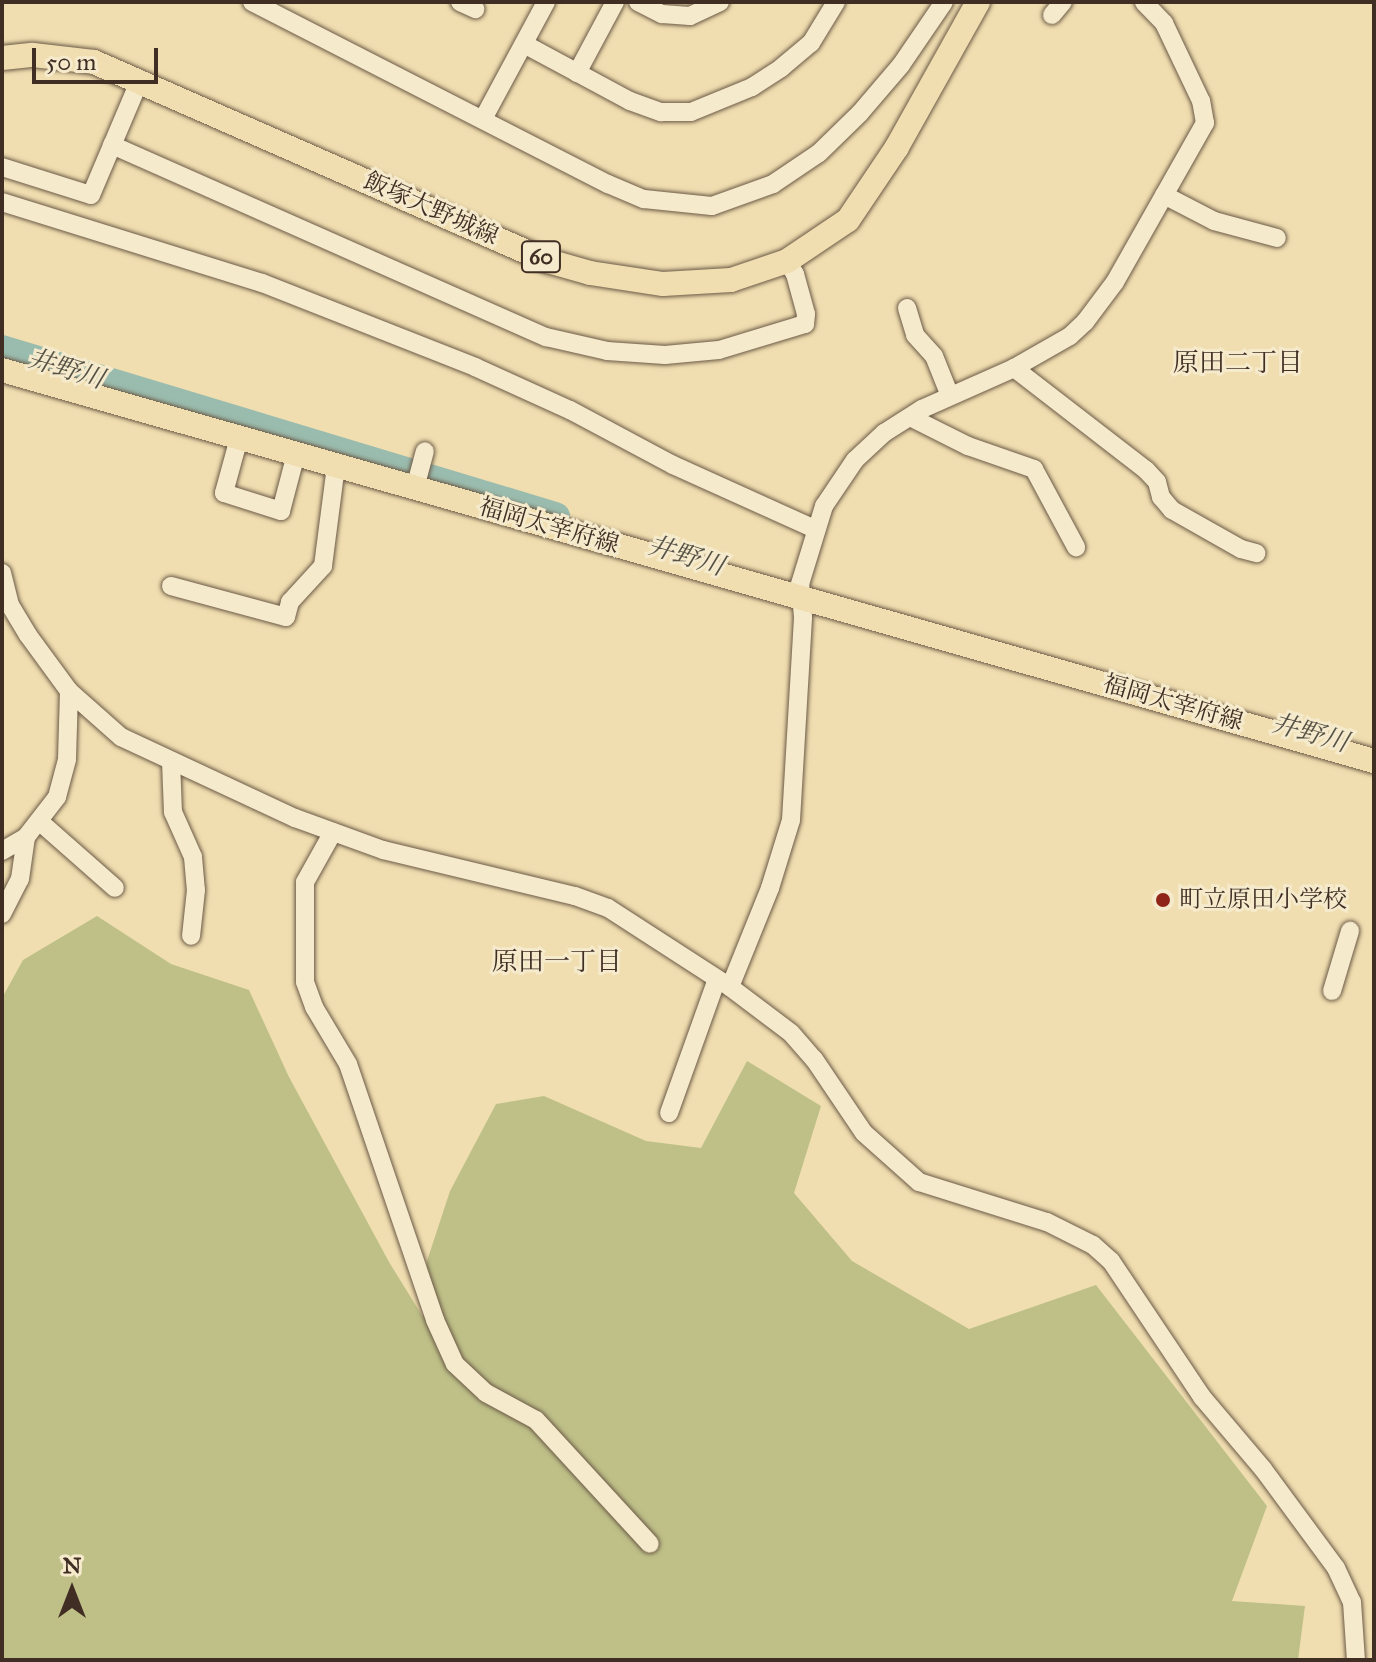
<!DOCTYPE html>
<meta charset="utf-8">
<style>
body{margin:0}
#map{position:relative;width:1376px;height:1662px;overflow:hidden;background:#f0deb0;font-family:"IM FELL Great Primer","Noto Serif JP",serif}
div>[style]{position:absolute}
.green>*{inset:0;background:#bec088}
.river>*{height:30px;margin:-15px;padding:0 15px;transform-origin:15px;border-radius:15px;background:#9abcae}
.roads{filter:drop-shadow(0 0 2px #6c5a47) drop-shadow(0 0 2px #6c5a47)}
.minor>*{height:18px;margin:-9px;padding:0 9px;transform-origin:9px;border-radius:9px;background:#f5eacc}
.major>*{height:24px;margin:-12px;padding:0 12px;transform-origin:12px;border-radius:12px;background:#f0deb0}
.dots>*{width:22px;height:22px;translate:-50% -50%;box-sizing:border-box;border:4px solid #f5eacc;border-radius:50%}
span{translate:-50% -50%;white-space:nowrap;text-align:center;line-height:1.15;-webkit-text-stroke:6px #f5eacc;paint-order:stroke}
.shield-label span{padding:2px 6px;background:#f5eacc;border:2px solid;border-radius:6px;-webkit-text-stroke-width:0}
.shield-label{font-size:22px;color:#402e24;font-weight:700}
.street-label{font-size:24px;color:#402e24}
.poi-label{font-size:24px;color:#402e24}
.left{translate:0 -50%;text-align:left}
.neighbourhood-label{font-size:26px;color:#402e24}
.water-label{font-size:26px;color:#565246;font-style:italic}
.frame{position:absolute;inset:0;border:4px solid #402e24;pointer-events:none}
.north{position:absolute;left:32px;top:1550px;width:80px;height:80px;-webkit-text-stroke:6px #f5eacc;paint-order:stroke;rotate:0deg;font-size:22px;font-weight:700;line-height:32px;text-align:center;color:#402e24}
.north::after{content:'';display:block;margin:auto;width:28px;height:36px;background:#402e24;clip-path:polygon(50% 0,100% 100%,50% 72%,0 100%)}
.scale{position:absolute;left:32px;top:48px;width:126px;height:36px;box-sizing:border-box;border:4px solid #402e24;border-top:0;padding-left:10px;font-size:24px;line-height:28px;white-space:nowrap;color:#402e24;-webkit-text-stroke:6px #f5eacc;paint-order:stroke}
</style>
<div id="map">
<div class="green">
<i style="clip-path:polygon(97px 916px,171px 964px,249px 990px,289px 1077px,389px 1262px,423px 1317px,427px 1261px,450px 1191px,496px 1104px,544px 1096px,646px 1141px,701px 1148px,747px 1061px,821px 1106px,794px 1193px,852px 1261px,969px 1329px,1096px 1285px,1267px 1506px,1232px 1601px,1305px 1606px,1298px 1660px,2px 1660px,2px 998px,23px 960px)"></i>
</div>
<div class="river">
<i style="left:2px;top:350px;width:578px;rotate:16.8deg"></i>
</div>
<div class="roads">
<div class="minor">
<i style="left:252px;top:2px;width:400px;rotate:27.1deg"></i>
<i style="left:608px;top:184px;width:39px;rotate:23deg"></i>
<i style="left:644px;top:199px;width:68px;rotate:5.9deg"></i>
<i style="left:712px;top:206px;width:65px;rotate:-19.8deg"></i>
<i style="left:773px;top:184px;width:55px;rotate:-34deg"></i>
<i style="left:819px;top:153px;width:57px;rotate:-44.3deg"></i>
<i style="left:860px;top:113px;width:63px;rotate:-49.5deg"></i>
<i style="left:901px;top:65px;width:76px;rotate:-55.7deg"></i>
<i style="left:460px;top:2px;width:17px;rotate:25deg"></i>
<i style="left:638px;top:2px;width:27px;rotate:27deg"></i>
<i style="left:662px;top:14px;width:28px;rotate:4deg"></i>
<i style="left:690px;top:16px;width:33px;rotate:-25deg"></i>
<i style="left:1052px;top:15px;width:17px;rotate:-50deg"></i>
<i style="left:524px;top:44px;width:120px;rotate:28.3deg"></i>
<i style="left:630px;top:101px;width:33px;rotate:20deg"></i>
<i style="left:661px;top:112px;width:30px"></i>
<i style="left:691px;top:112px;width:66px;rotate:-22.3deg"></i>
<i style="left:752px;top:87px;width:35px;rotate:-33deg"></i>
<i style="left:781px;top:68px;width:39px;rotate:-40deg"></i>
<i style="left:811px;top:43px;width:48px;rotate:-58.6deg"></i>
<i style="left:577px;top:73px;width:81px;rotate:-61.8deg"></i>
<i style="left:483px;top:119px;width:133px;rotate:-61.7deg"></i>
<i style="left:112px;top:145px;width:475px;rotate:23.9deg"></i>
<i style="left:546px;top:337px;width:63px;rotate:12.9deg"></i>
<i style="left:607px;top:351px;width:58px;rotate:3.9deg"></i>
<i style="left:665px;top:355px;width:54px;rotate:-5.3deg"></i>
<i style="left:719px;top:350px;width:90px;rotate:-16.8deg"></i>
<i style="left:805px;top:324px;width:10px;rotate:-84deg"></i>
<i style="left:806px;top:314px;width:41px;rotate:-105.4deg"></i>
<i style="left:795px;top:274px;width:15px;rotate:-122deg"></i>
<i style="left:2px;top:167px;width:93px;rotate:17.5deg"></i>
<i style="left:91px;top:195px;width:123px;rotate:-67deg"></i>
<i style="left:1164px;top:195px;width:56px;rotate:27.5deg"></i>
<i style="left:1214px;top:221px;width:65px;rotate:15.1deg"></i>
<i style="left:2px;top:202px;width:272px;rotate:17.3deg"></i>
<i style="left:262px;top:283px;width:229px;rotate:21.5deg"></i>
<i style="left:475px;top:367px;width:104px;rotate:24.4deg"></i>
<i style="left:570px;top:410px;width:117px;rotate:28.1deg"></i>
<i style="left:673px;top:465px;width:156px;rotate:24.3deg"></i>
<i style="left:907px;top:308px;width:28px;rotate:73deg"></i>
<i style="left:915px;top:335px;width:28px;rotate:48deg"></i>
<i style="left:934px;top:356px;width:43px;rotate:68.2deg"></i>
<i style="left:1014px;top:368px;width:167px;rotate:37.7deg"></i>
<i style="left:1146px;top:470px;width:16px;rotate:47deg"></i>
<i style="left:1157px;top:482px;width:16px;rotate:75deg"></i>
<i style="left:1161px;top:497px;width:17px;rotate:50deg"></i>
<i style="left:1172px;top:510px;width:79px;rotate:29.5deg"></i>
<i style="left:1241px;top:549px;width:16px;rotate:15deg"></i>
<i style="left:910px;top:417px;width:65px;rotate:26.6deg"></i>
<i style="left:968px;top:446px;width:70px;rotate:19.2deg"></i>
<i style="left:1034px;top:469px;width:89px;rotate:61.7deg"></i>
<i style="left:239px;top:438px;width:57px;rotate:105.3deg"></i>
<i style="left:224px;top:493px;width:60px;rotate:17.5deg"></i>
<i style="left:281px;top:511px;width:59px;rotate:-75.3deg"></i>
<i style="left:415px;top:488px;width:38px;rotate:-75deg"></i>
<i style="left:2px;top:573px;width:33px;rotate:76deg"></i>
<i style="left:10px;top:605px;width:35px;rotate:59deg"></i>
<i style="left:28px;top:635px;width:69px;rotate:53.8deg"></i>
<i style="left:69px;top:691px;width:69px;rotate:41.5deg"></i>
<i style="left:121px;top:737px;width:192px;rotate:25deg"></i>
<i style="left:295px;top:818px;width:94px;rotate:20deg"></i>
<i style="left:383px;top:850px;width:197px;rotate:13.5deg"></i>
<i style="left:575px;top:896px;width:35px;rotate:20deg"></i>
<i style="left:608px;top:908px;width:145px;rotate:32.9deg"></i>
<i style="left:730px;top:987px;width:76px;rotate:37deg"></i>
<i style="left:791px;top:1033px;width:35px;rotate:49deg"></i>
<i style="left:814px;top:1059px;width:89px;rotate:56deg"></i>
<i style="left:864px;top:1133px;width:74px;rotate:41.7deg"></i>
<i style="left:919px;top:1182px;width:134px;rotate:17.4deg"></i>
<i style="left:1047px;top:1222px;width:51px;rotate:26.6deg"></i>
<i style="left:1093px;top:1245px;width:24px;rotate:42deg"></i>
<i style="left:1111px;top:1261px;width:164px;rotate:56.2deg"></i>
<i style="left:1202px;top:1397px;width:94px;rotate:49.7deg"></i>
<i style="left:1263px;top:1469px;width:123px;rotate:53.6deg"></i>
<i style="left:1336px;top:1568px;width:38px;rotate:65deg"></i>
<i style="left:1352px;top:1602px;width:58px;rotate:86.1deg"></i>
<i style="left:171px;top:586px;width:119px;rotate:15.1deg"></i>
<i style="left:286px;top:617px;width:16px;rotate:-75deg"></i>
<i style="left:290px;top:602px;width:49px;rotate:-47.5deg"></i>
<i style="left:323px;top:566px;width:101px;rotate:-82.6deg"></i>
<i style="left:171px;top:761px;width:51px;rotate:87.8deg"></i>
<i style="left:173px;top:812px;width:49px;rotate:66deg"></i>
<i style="left:193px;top:857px;width:33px;rotate:85deg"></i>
<i style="left:196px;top:890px;width:46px;rotate:96.2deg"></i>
<i style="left:39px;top:821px;width:101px;rotate:41.4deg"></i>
<i style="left:333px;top:832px;width:57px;rotate:119.2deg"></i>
<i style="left:305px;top:882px;width:100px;rotate:90deg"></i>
<i style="left:305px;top:982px;width:27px;rotate:70deg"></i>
<i style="left:314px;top:1007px;width:66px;rotate:59.2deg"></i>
<i style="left:348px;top:1064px;width:270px;rotate:71.2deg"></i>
<i style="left:435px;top:1320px;width:48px;rotate:65.6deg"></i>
<i style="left:455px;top:1364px;width:42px;rotate:43.1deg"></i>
<i style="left:486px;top:1393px;width:57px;rotate:28.4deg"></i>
<i style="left:536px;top:1420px;width:168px;rotate:47.4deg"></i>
<i style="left:2px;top:851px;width:28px;rotate:-30deg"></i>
<i style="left:2px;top:914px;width:39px;rotate:-63deg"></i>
<i style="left:20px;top:879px;width:42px;rotate:-81.9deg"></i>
<i style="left:26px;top:837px;width:51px;rotate:-52.2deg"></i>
<i style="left:57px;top:797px;width:39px;rotate:-75deg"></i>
<i style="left:67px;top:759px;width:68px;rotate:-88.3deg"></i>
<i style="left:730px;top:987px;width:107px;rotate:-68deg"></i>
<i style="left:770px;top:888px;width:71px;rotate:-72.8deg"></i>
<i style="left:791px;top:820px;width:203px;rotate:-86.6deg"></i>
<i style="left:803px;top:617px;width:33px;rotate:-95deg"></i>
<i style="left:800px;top:584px;width:82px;rotate:-72.9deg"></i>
<i style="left:824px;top:506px;width:55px;rotate:-56deg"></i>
<i style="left:855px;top:460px;width:40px;rotate:-43deg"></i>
<i style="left:884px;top:433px;width:45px;rotate:-32.3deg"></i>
<i style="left:922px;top:409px;width:101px;rotate:-24deg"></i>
<i style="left:1014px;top:368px;width:64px;rotate:-29.7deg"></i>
<i style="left:1070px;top:336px;width:21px;rotate:-43deg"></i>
<i style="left:1085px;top:322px;width:50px;rotate:-53.1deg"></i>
<i style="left:1115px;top:282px;width:183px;rotate:-60.5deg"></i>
<i style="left:1205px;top:123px;width:22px;rotate:-100deg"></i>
<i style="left:1201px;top:101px;width:86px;rotate:-115.4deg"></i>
<i style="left:1164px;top:23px;width:29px;rotate:-134deg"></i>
<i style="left:1332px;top:991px;width:63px;rotate:-73.3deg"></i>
<i style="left:669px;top:1113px;width:142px;rotate:-70.3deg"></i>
</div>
<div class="major">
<i style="left:2px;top:58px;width:31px;rotate:-6deg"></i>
<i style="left:33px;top:55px;width:61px;rotate:6.5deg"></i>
<i style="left:94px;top:62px;width:496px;rotate:23.7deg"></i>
<i style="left:548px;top:261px;width:44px;rotate:15.9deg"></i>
<i style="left:590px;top:273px;width:74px;rotate:8.6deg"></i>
<i style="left:663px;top:284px;width:68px;rotate:-3.4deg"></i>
<i style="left:731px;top:280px;width:59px;rotate:-18.7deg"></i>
<i style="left:787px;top:261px;width:73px;rotate:-33.9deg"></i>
<i style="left:848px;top:220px;width:88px;rotate:-56.1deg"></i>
<i style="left:897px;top:147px;width:166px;rotate:-60.8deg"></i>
<i style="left:2px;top:370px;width:1427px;rotate:15.91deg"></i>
</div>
</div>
<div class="dots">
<i style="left:1163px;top:900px;background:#8f2418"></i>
</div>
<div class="shield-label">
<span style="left:541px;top:257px">60</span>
</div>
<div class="street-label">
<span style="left:431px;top:209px;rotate:24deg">飯塚大野城線</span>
<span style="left:549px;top:526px;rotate:16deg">福岡太宰府線</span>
<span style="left:1173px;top:703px;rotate:16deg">福岡太宰府線</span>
</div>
<div class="poi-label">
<span class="left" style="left:1179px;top:900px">町立原田小学校</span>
</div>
<div class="neighbourhood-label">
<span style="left:1238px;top:363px">原田二丁目</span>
<span style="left:557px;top:962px">原田一丁目</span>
</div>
<div class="water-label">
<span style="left:66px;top:369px;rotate:17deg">井野川</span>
<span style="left:686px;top:556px;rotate:17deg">井野川</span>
<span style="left:1310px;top:733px;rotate:16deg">井野川</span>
</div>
<div class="frame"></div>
<div class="north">N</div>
<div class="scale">50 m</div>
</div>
